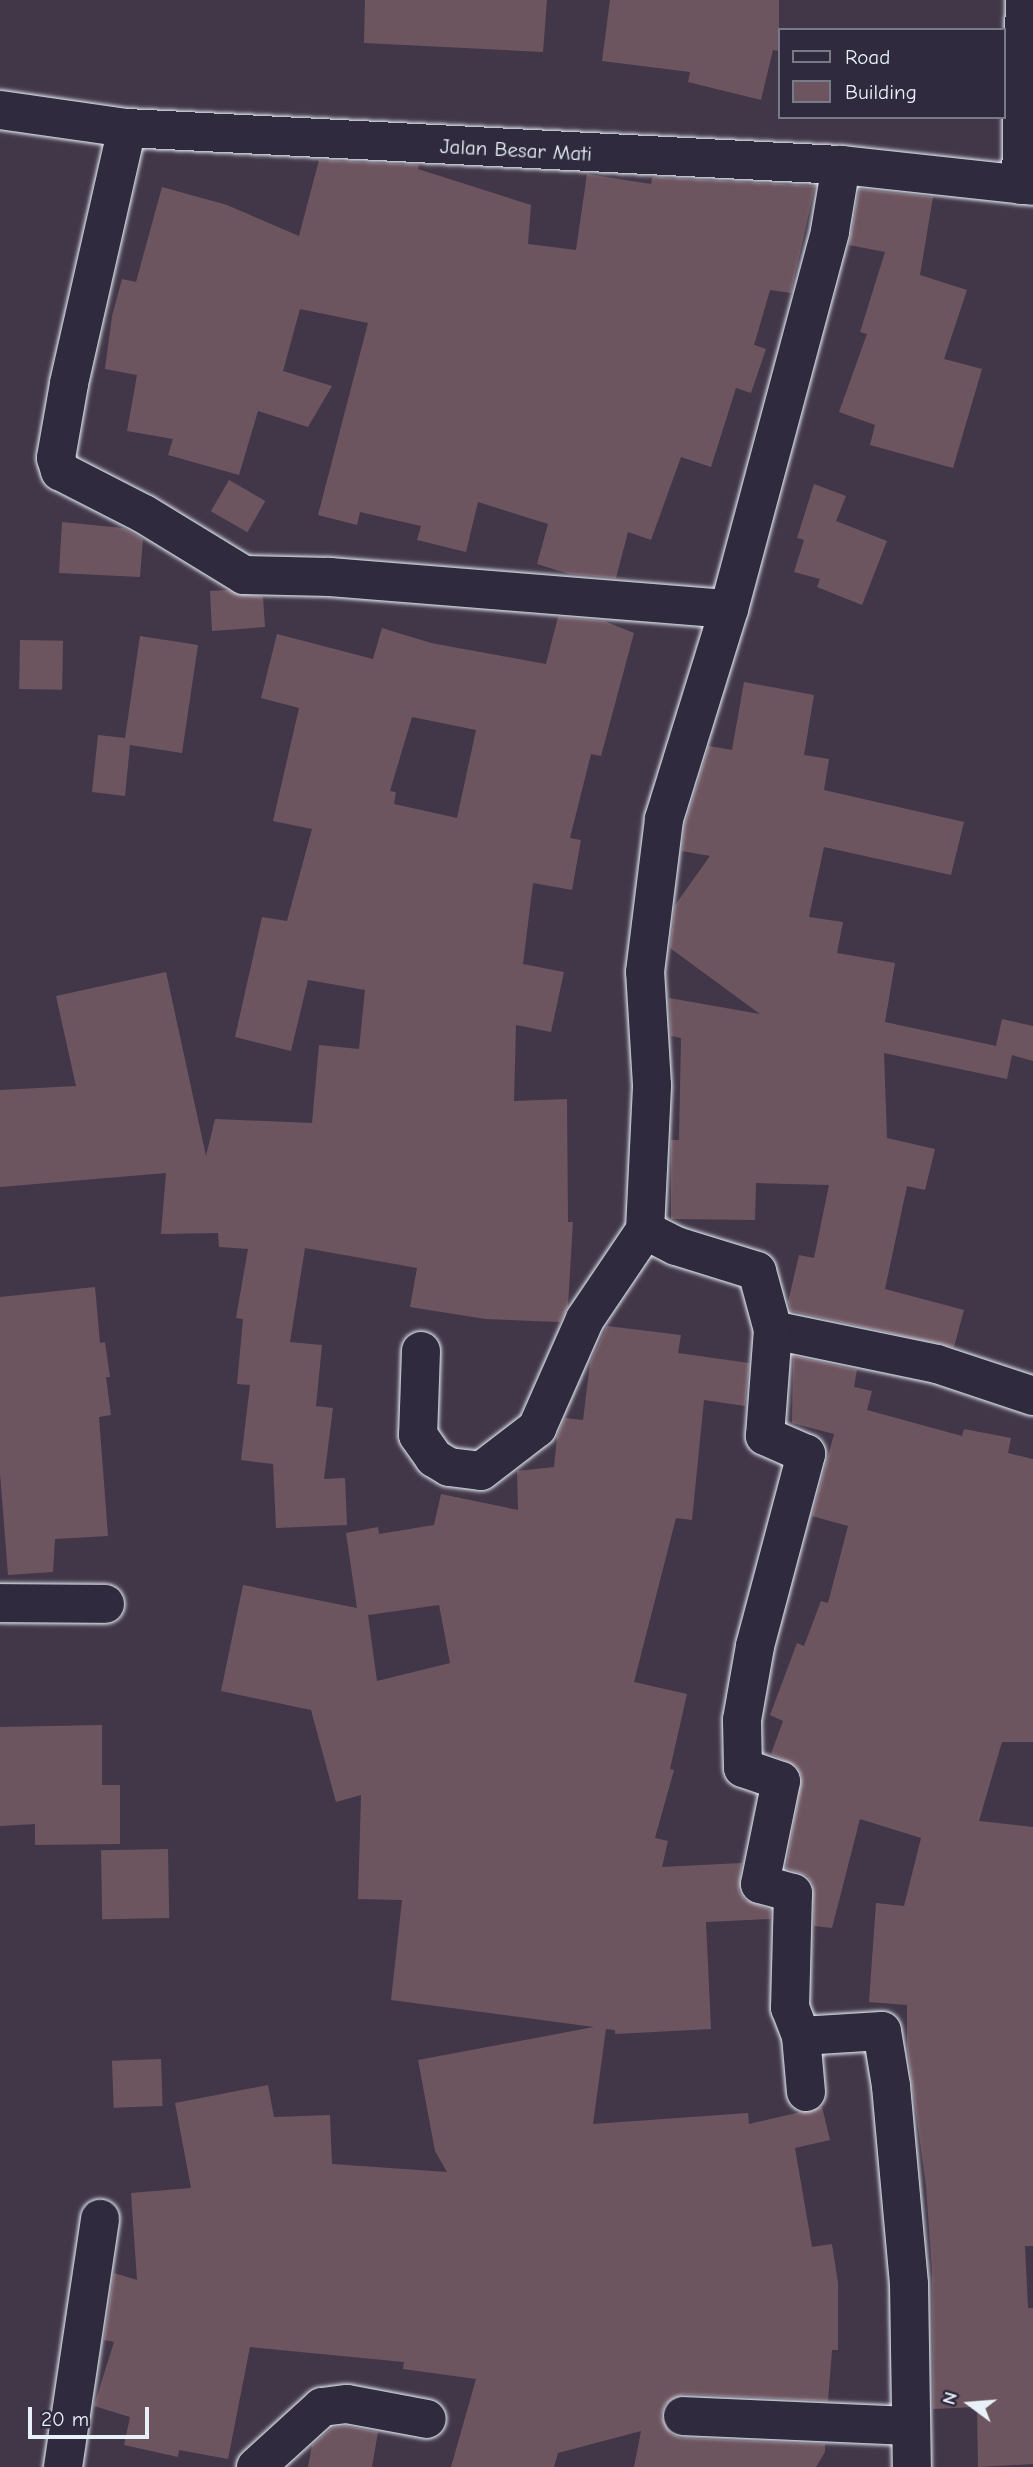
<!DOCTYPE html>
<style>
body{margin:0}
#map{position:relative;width:1033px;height:2467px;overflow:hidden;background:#423748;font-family:"Comic Neue",sans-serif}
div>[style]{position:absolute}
.building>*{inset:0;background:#6d5560;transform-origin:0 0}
.roads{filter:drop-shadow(0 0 2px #e8f1f8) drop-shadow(0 0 2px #e8f1f8)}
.minor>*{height:38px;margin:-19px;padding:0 19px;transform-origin:19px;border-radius:19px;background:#2f2a3d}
span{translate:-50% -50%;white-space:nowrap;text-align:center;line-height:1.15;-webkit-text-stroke:5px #2f2a3d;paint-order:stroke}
.street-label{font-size:21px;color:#e8f1f8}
.legend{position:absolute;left:778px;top:28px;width:228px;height:91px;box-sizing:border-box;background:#2f2a3d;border:2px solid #797a88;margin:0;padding:9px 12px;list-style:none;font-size:21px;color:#e8f1f8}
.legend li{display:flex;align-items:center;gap:14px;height:35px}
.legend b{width:35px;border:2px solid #797a88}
.north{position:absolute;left:935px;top:2369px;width:70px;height:70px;-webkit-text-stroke:5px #2f2a3d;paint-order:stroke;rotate:286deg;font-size:19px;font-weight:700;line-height:28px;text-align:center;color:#e8f1f8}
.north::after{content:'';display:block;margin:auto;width:24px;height:32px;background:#e8f1f8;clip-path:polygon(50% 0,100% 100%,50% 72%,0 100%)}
.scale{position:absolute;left:28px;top:2407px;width:121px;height:32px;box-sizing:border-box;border:4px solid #e8f1f8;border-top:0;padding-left:9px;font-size:21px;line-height:24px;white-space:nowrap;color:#e8f1f8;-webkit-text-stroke:5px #2f2a3d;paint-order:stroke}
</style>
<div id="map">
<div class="building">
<i style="clip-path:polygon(365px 0,547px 0,543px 52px,364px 43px)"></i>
<i style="clip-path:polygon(610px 0,779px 0,779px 51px,773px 50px,761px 100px,688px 82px,690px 72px,602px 61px)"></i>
<i style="clip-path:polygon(319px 160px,419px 165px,418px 169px,531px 205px,528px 244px,576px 250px,587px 174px,651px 184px,652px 177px,815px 186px,791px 293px,770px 290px,754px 345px,766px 349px,751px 393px,736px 388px,711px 467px,681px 457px,651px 540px,628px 532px,616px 578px,569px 574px,537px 564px,548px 524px,478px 502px,466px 552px,417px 540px,421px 526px,360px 512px,357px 525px,318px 515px,368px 323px,300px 309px,283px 371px,332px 386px,308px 427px,258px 411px,239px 475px,168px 455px,173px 439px,127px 431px,137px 375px,105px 369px,112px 316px,122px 279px,136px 282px,162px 187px,227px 205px,299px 236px)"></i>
<i style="clip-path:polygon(859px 189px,933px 197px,920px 275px,967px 290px,944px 359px,982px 369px,953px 468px,870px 445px,875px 425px,839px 412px,867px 334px,860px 332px,885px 252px,849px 245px)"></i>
<i style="left:229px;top:480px;width:42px;height:36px;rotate:30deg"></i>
<i style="clip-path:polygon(814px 484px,846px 496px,836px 521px,887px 541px,862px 605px,817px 587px,820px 579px,794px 572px,804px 540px,797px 538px)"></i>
<i style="clip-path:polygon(62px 522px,123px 528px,143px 539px,140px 577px,59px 573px)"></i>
<i style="clip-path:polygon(227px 590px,263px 597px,265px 627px,212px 631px,210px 591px)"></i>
<i style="clip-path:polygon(evenodd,558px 617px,604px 621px,634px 633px,601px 756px,591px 754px,570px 838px,581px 840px,572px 890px,533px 883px,523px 964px,564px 972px,551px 1032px,516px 1025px,514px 1101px,567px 1099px,568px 1222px,573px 1222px,568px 1306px,560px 1322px,485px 1319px,410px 1307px,417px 1268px,305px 1248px,290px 1342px,322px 1345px,316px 1406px,333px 1408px,324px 1479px,345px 1478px,347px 1525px,276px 1528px,273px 1464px,241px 1460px,250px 1385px,237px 1384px,243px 1319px,236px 1318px,248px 1249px,219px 1247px,218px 1233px,161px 1234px,166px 1173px,0 1187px,0 1090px,76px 1086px,56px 996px,166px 972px,206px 1156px,215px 1119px,312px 1123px,319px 1045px,359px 1049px,365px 990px,308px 980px,291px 1051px,235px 1037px,262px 917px,287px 921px,312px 829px,273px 821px,299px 708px,261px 698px,277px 634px,373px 659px,382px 628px,431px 643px,546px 664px,558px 617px,412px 717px,476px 730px,457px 818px,394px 804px,396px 792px,390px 791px,412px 717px)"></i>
<i style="clip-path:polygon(140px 636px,198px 645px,182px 753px,130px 745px,125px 796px,92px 792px,98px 735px,125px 738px)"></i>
<i style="left:20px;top:640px;width:43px;height:49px;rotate:1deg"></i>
<i style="clip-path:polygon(744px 682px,814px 695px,804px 755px,829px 759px,824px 790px,964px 822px,951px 875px,824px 847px,809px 917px,843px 922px,837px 953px,895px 963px,885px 1022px,996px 1046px,1002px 1019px,1033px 1026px,1033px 1061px,1012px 1055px,1007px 1079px,884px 1053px,887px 1138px,935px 1149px,925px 1190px,907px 1186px,885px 1289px,964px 1310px,954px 1347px,791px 1311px,788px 1302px,799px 1255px,814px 1258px,829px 1185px,756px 1183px,755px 1220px,671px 1219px,671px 1140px,679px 1140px,681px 1038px,671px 1036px,669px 998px,760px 1014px,670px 948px,675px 905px,710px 856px,682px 851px,685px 824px,709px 746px,732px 750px)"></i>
<i style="clip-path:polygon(95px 1287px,100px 1343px,105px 1342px,110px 1377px,106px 1377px,111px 1415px,99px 1417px,108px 1536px,55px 1539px,53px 1572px,8px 1575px,0 1473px,0 1297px)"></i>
<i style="clip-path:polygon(evenodd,607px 1326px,681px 1335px,678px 1353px,749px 1363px,745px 1406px,704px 1400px,692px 1520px,676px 1518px,634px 1682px,687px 1694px,670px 1769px,674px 1770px,655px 1838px,668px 1841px,662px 1867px,742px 1863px,739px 1891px,745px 1900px,771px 1910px,770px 1919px,706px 1922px,711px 2029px,615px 2034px,615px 2030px,606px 2029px,593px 2124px,748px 2113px,749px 2124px,822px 2107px,830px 2140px,795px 2148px,812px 2247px,832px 2244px,838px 2283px,838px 2350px,832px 2350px,828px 2401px,684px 2394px,665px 2404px,661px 2416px,671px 2434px,681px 2438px,825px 2444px,825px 2452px,816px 2467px,634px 2467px,641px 2431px,558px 2453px,554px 2467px,451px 2467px,476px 2379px,403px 2369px,404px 2362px,250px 2347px,228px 2459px,179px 2450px,178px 2457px,124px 2445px,130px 2417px,94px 2406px,114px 2342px,104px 2340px,114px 2273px,137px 2280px,131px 2193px,191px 2188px,175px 2103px,268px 2085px,274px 2117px,330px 2115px,332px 2164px,447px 2172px,435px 2151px,418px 2060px,594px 2027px,391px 2000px,402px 1900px,358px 1899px,361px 1795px,336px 1802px,311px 1710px,221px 1691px,243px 1585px,357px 1608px,346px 1533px,378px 1527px,379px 1534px,434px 1525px,441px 1494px,518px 1510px,517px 1471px,554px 1467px,557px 1437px,565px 1418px,583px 1420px,590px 1363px,607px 1326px,439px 1605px,450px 1663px,377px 1681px,368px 1615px,439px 1605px)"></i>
<i style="clip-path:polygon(793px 1356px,857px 1370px,854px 1387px,872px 1391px,867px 1410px,962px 1436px,964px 1429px,1011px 1438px,1008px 1453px,1033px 1459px,1033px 1742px,1002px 1742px,979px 1821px,1033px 1827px,1033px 2246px,1025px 2246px,1028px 2308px,1033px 2308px,1033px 2464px,978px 2467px,977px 2407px,933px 2409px,932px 2270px,926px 2186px,907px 2046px,907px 2005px,869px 2002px,876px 1903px,904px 1906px,921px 1838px,860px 1819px,832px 1928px,814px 1926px,813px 1884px,807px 1876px,786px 1868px,802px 1776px,796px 1766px,771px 1754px,783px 1721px,770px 1715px,797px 1643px,804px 1646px,821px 1601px,828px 1603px,848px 1526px,812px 1516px,834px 1434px,792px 1423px)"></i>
<i style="clip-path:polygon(102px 1725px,102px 1785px,120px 1785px,120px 1844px,35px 1845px,35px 1824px,0 1826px,0 1727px)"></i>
<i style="left:168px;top:1849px;width:69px;height:67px;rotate:89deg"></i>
<i style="left:161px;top:2059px;width:47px;height:49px;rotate:88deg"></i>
<i style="clip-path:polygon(346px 2426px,378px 2432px,372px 2467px,308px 2467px,312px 2445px,332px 2428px)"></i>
</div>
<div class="roads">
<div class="minor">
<i style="left:0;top:110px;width:128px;rotate:8.1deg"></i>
<i style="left:127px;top:128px;width:715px;rotate:2.97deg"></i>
<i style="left:841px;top:165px;width:193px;rotate:6.2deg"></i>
<i style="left:127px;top:128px;width:262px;rotate:102.8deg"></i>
<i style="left:69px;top:384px;width:75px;rotate:100deg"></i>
<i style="left:56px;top:458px;width:14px;rotate:73deg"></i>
<i style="left:60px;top:471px;width:94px;rotate:27.1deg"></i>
<i style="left:144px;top:514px;width:117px;rotate:31.4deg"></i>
<i style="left:244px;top:575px;width:86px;rotate:1.3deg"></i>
<i style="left:330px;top:577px;width:400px;rotate:4.6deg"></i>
<i style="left:1021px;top:185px;width:185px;rotate:-88.8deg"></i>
<i style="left:773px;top:1330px;width:167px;rotate:11.7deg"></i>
<i style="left:937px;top:1364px;width:101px;rotate:18.4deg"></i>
<i style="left:421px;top:1351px;width:84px;rotate:92deg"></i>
<i style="left:418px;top:1435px;width:28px;rotate:55deg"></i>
<i style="left:434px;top:1458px;width:17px;rotate:31deg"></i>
<i style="left:449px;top:1467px;width:32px;rotate:7deg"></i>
<i style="left:481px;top:1471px;width:71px;rotate:-37.5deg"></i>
<i style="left:537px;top:1428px;width:119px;rotate:-66.2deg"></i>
<i style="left:585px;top:1319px;width:107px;rotate:-56deg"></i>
<i style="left:0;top:1603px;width:105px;rotate:0.5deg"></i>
<i style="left:801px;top:2036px;width:30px;rotate:-111deg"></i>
<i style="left:790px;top:2008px;width:115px;rotate:-88.5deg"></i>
<i style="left:793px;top:1893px;width:34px;rotate:-165deg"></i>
<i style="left:760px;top:1884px;width:105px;rotate:-78.5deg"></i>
<i style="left:781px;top:1781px;width:40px;rotate:-161.1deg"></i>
<i style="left:743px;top:1768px;width:48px;rotate:-91.2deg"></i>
<i style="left:742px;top:1720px;width:75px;rotate:-80deg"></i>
<i style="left:755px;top:1646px;width:199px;rotate:-75.1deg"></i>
<i style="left:806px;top:1454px;width:45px;rotate:-156.3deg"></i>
<i style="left:765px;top:1436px;width:106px;rotate:-85.7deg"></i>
<i style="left:773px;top:1330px;width:61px;rotate:-105.2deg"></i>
<i style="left:757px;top:1271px;width:85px;rotate:-162.8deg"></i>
<i style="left:676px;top:1246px;width:35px;rotate:-153deg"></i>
<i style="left:645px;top:1230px;width:145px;rotate:-87.2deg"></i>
<i style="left:652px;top:1085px;width:113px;rotate:-93.5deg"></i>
<i style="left:645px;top:972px;width:154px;rotate:-82.9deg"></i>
<i style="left:664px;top:819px;width:220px;rotate:-72.8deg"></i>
<i style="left:729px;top:609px;width:391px;rotate:-75deg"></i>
<i style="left:830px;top:231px;width:67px;rotate:-80.5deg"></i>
<i style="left:806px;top:2092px;width:56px;rotate:-95.1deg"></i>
<i style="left:801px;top:2036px;width:81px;rotate:-3.5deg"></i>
<i style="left:882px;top:2031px;width:56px;rotate:80.7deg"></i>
<i style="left:891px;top:2086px;width:199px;rotate:84.8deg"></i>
<i style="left:909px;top:2284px;width:183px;rotate:89.1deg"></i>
<i style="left:683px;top:2416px;width:225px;rotate:2.5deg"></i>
<i style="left:63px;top:2467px;width:251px;rotate:-81.5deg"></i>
<i style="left:256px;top:2467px;width:89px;rotate:-42.3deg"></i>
<i style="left:322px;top:2407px;width:25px;rotate:-7deg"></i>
<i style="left:347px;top:2404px;width:81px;rotate:10.6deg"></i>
</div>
</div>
<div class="street-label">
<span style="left:516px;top:150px;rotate:3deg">Jalan Besar Mati</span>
</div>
<ul class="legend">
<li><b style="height:9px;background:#2f2a3d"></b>Road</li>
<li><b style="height:19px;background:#6d5560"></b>Building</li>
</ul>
<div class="north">N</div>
<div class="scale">20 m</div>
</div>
